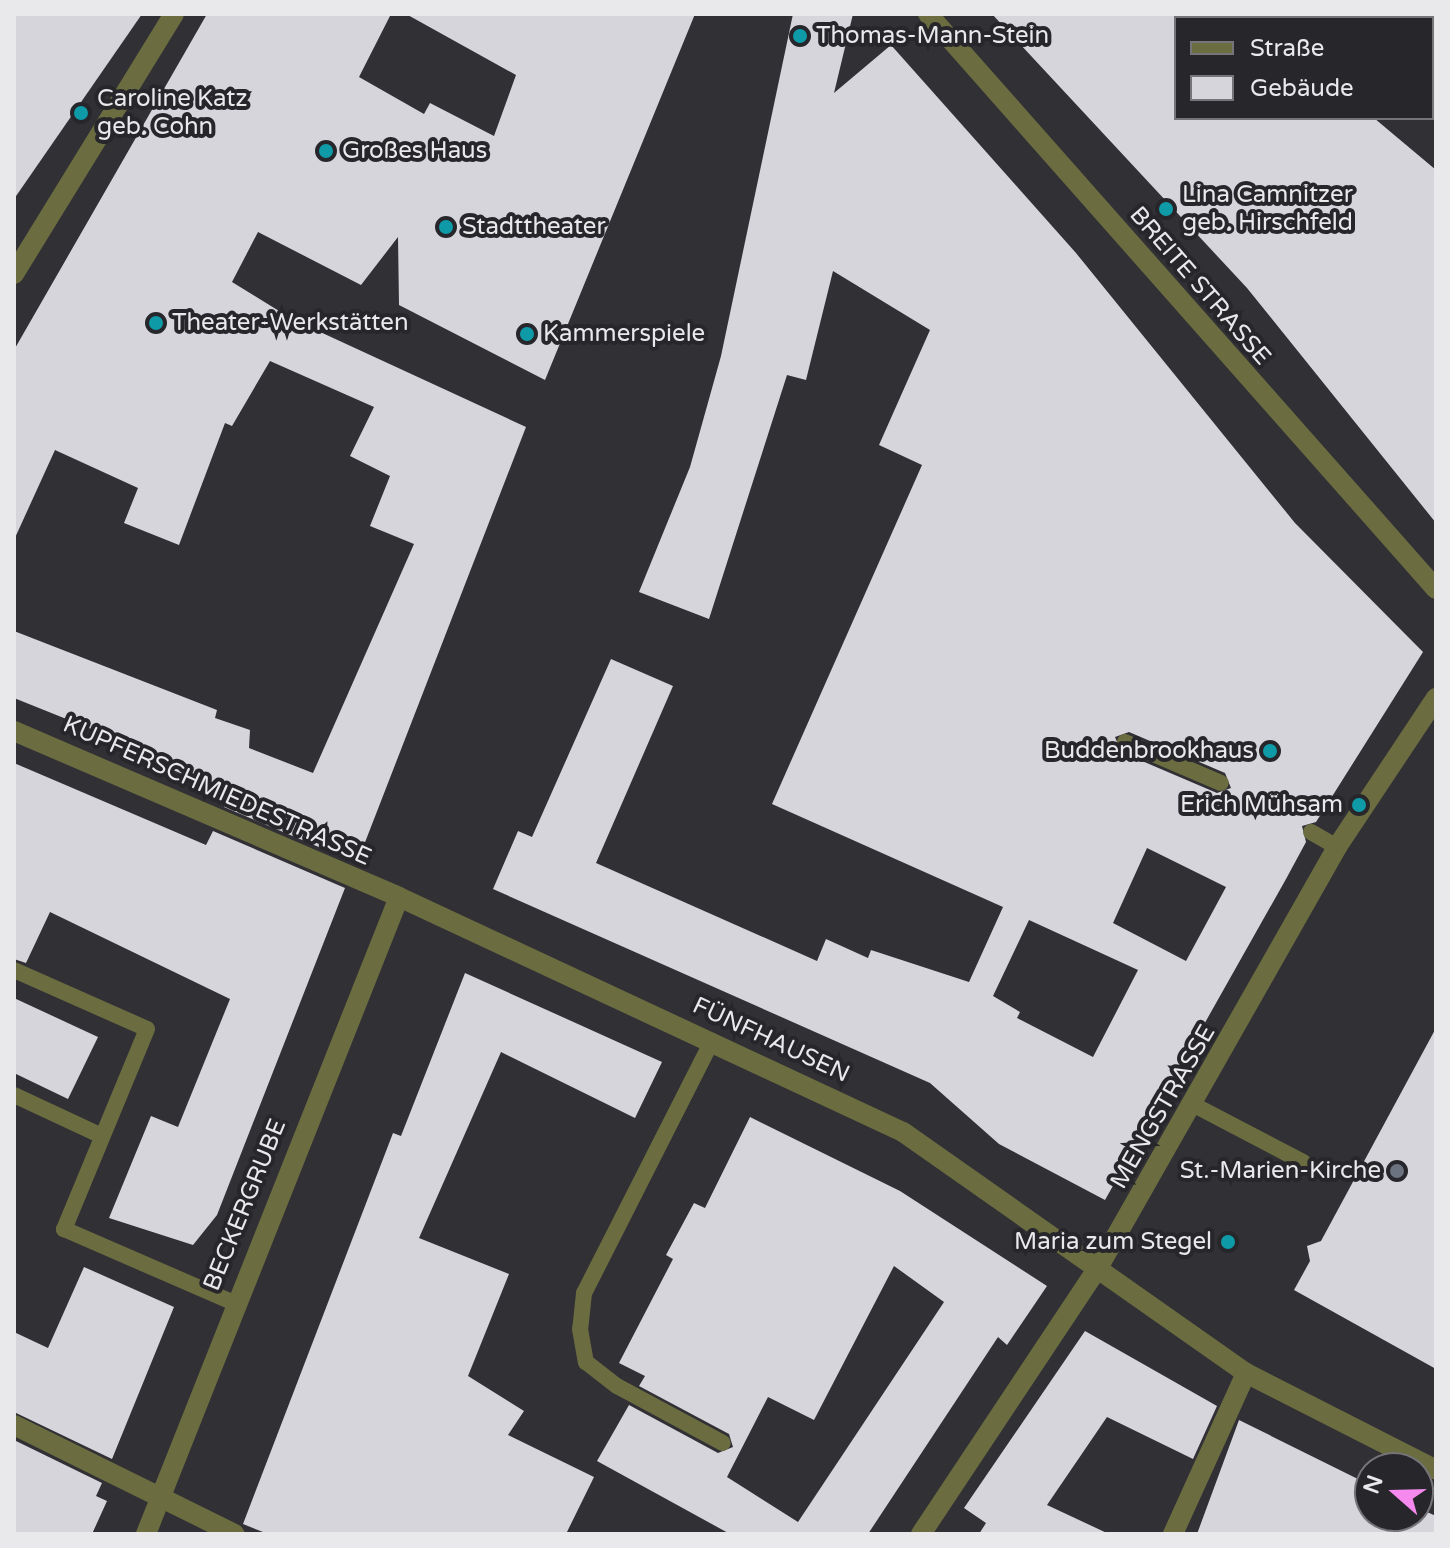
<!DOCTYPE html>
<meta charset="utf-8">
<style>
body{margin:0}
#map{position:relative;width:1450px;height:1548px;overflow:hidden;background:#313035;font-family:"Varela Round",sans-serif}
div>[style]{position:absolute}
.building>*{inset:0;background:#d6d5dc}
.service>*{height:16px;margin:-8px;padding:0 8px;transform-origin:8px;border-radius:8px;background:#6b6d40}
.pedestrian>*{height:20px;margin:-10px;padding:0 10px;transform-origin:10px;border-radius:10px;background:#6b6d40}
.minor>*{height:20px;margin:-10px;padding:0 10px;transform-origin:10px;border-radius:10px;background:#6b6d40}
.tertiary>*{height:20px;margin:-10px;padding:0 10px;transform-origin:10px;border-radius:10px;background:#6b6d40}
.dots>*{width:22px;height:22px;translate:-50% -50%;box-sizing:border-box;border:4px solid #27262b;border-radius:50%}
span{translate:-50% -50%;white-space:nowrap;text-align:center;line-height:1.15;-webkit-text-stroke:8px #27262b;paint-order:stroke}
.poi-label{font-size:24px;color:#e9e9ec}
.left{translate:0 -50%;text-align:left}
.right{translate:-100% -50%;text-align:right}
.street-label{font-size:24px;color:#e9e9ec}
.frame{position:absolute;inset:0;border:16px solid #e9e9ec;pointer-events:none}
.legend{position:absolute;left:1174px;top:16px;width:260px;height:104px;box-sizing:border-box;background:#27262b;border:2px solid #757478;margin:0;padding:10px 14px;list-style:none;font-size:24px;color:#e9e9ec}
.legend li{display:flex;align-items:center;gap:16px;height:40px}
.legend b{width:40px;border:2px solid #757478}
.north{position:absolute;left:1354px;top:1452px;width:80px;height:80px;box-sizing:border-box;background:#27262b;border:2px solid #757478;border-radius:50%;rotate:290deg;font-size:22px;font-weight:700;line-height:32px;text-align:center;color:#e9e9ec}
.north::after{content:'';display:block;margin:auto;width:28px;height:36px;background:#f689ed;clip-path:polygon(50% 0,100% 100%,50% 72%,0 100%)}
</style>
<div id="map">
<div class="building">
<i style="clip-path:polygon(14px 14px,142px 14px,14px 199px)"></i>
<i style="clip-path:polygon(207px 14px,391px 14px,359px 77px,424px 114px,430px 103px,494px 136px,516px 75px,406px 14px,695px 14px,545px 380px,399px 305px,398px 237px,361px 285px,258px 232px,232px 282px,292px 319px,526px 427px,357px 863px,224px 807px,231px 794px,173px 770px,176px 763px,14px 698px,14px 631px,217px 710px,215px 718px,250px 730px,249px 748px,313px 773px,414px 544px,370px 526px,390px 476px,350px 456px,374px 407px,270px 361px,232px 426px,225px 423px,179px 545px,124px 523px,138px 488px,55px 450px,14px 540px,14px 350px)"></i>
<i style="clip-path:polygon(evenodd,793px 14px,853px 14px,834px 93px,891px 45px,1076px 253px,1295px 523px,1423px 652px,1316px 822px,1302px 826px,1306px 842px,1286px 879px,1105px 1200px,999px 1144px,930px 1083px,493px 889px,518px 831px,532px 837px,611px 659px,673px 686px,596px 863px,817px 961px,826px 939px,868px 958px,871px 950px,969px 982px,1003px 907px,772px 804px,922px 465px,879px 445px,930px 330px,833px 271px,806px 380px,787px 375px,709px 619px,639px 592px,690px 467px,721px 356px,793px 14px,1129px 732px,1225px 773px,1231px 788px,1217px 793px,1121px 752px,1115px 737px,1129px 732px,793px 14px,1147px 848px,1226px 887px,1186px 961px,1113px 923px,1147px 848px,793px 14px,1029px 920px,1138px 970px,1093px 1057px,1017px 1018px,1020px 1012px,993px 996px,1029px 920px)"></i>
<i style="clip-path:polygon(992px 14px,1176px 14px,1176px 118px,1374px 118px,1436px 170px,1436px 523px,1247px 288px)"></i>
<i style="clip-path:polygon(14px 763px,206px 845px,213px 831px,345px 888px,217px 1215px,193px 1245px,109px 1218px,151px 1116px,178px 1127px,230px 999px,50px 912px,26px 963px,14px 959px)"></i>
<i style="clip-path:polygon(465px 973px,662px 1062px,635px 1118px,501px 1052px,419px 1238px,509px 1274px,468px 1376px,524px 1411px,508px 1435px,594px 1477px,566px 1534px,268px 1534px,243px 1524px,393px 1133px,401px 1136px)"></i>
<i style="clip-path:polygon(14px 998px,98px 1037px,68px 1099px,14px 1073px)"></i>
<i style="clip-path:polygon(1436px 1028px,1436px 1369px,1294px 1290px,1310px 1261px,1307px 1246px,1321px 1241px)"></i>
<i style="clip-path:polygon(evenodd,750px 1117px,900px 1191px,1047px 1286px,1007px 1345px,998px 1337px,868px 1534px,730px 1534px,597px 1461px,629px 1405px,718px 1453px,733px 1447px,729px 1434px,639px 1386px,645px 1376px,619px 1363px,673px 1259px,666px 1255px,694px 1203px,705px 1208px,750px 1117px,894px 1266px,944px 1302px,798px 1522px,727px 1477px,768px 1397px,814px 1420px,894px 1266px)"></i>
<i style="clip-path:polygon(84px 1267px,174px 1307px,112px 1459px,14px 1412px,14px 1332px,48px 1348px)"></i>
<i style="clip-path:polygon(1085px 1331px,1217px 1406px,1193px 1459px,1107px 1417px,1047px 1505px,1109px 1534px,979px 1534px,986px 1523px,964px 1508px)"></i>
<i style="clip-path:polygon(1239px 1420px,1370px 1485px,1370px 1516px,1418px 1516px,1418px 1508px,1436px 1516px,1436px 1534px,1197px 1534px)"></i>
<i style="clip-path:polygon(14px 1440px,102px 1483px,96px 1496px,107px 1501px,92px 1534px,14px 1534px)"></i>
</div>
<div class="service">
<i style="left:1125px;top:742px;width:104px;rotate:23.1deg"></i>
<i style="left:1311px;top:832px;width:30px;rotate:30deg"></i>
<i style="left:14px;top:970px;width:145px;rotate:23.9deg"></i>
<i style="left:147px;top:1029px;width:217px;rotate:112.5deg"></i>
<i style="left:64px;top:1229px;width:185px;rotate:23.5deg"></i>
<i style="left:712px;top:1041px;width:283px;rotate:116.9deg"></i>
<i style="left:584px;top:1293px;width:36px;rotate:96deg"></i>
<i style="left:580px;top:1329px;width:34px;rotate:80deg"></i>
<i style="left:586px;top:1362px;width:39px;rotate:38deg"></i>
<i style="left:617px;top:1386px;width:120px;rotate:28.3deg"></i>
<i style="left:14px;top:1095px;width:97px;rotate:25deg"></i>
<i style="left:1196px;top:1106px;width:121px;rotate:27.6deg"></i>
</div>
<div class="pedestrian">
<i style="left:928px;top:14px;width:767px;rotate:48.54deg"></i>
</div>
<div class="minor">
<i style="left:14px;top:274px;width:305px;rotate:-58.4deg"></i>
<i style="left:14px;top:731px;width:419px;rotate:23.3deg"></i>
<i style="left:14px;top:1425px;width:246px;rotate:26.3deg"></i>
<i style="left:921px;top:1534px;width:320px;rotate:-56.4deg"></i>
<i style="left:1098px;top:1268px;width:484px;rotate:-60.4deg"></i>
<i style="left:1337px;top:847px;width:179px;rotate:-56.4deg"></i>
<i style="left:1173px;top:1534px;width:177px;rotate:-65.6deg"></i>
</div>
<div class="tertiary">
<i style="left:146px;top:1534px;width:685px;rotate:-68.34deg"></i>
<i style="left:399px;top:897px;width:556px;rotate:25deg"></i>
<i style="left:903px;top:1132px;width:419px;rotate:35.1deg"></i>
<i style="left:1246px;top:1373px;width:213px;rotate:27deg"></i>
</div>
<div class="dots">
<i style="left:800px;top:36px;background:#0f9aa8"></i>
<i style="left:81px;top:113px;background:#0f9aa8"></i>
<i style="left:326px;top:151px;background:#0f9aa8"></i>
<i style="left:1166px;top:209px;background:#0f9aa8"></i>
<i style="left:446px;top:227px;background:#0f9aa8"></i>
<i style="left:156px;top:323px;background:#0f9aa8"></i>
<i style="left:527px;top:334px;background:#0f9aa8"></i>
<i style="left:1270px;top:751px;background:#0f9aa8"></i>
<i style="left:1359px;top:805px;background:#0f9aa8"></i>
<i style="left:1397px;top:1171px;background:#6b7280"></i>
<i style="left:1228px;top:1242px;background:#0f9aa8"></i>
</div>
<div class="poi-label">
<span class="left" style="left:816px;top:36px">Thomas-Mann-Stein</span>
<span class="left" style="left:97px;top:113px">Caroline Katz<br>geb. Cohn</span>
<span class="left" style="left:342px;top:151px">Großes Haus</span>
<span class="left" style="left:1182px;top:209px">Lina Camnitzer<br>geb. Hirschfeld</span>
<span class="left" style="left:462px;top:227px">Stadttheater</span>
<span class="left" style="left:172px;top:323px">Theater-Werkstätten</span>
<span class="left" style="left:543px;top:334px">Kammerspiele</span>
<span class="right" style="left:1254px;top:751px">Buddenbrookhaus</span>
<span class="right" style="left:1343px;top:805px">Erich Mühsam</span>
<span class="right" style="left:1381px;top:1171px">St.-Marien-Kirche</span>
<span class="right" style="left:1212px;top:1242px">Maria zum Stegel</span>
</div>
<div class="street-label">
<span style="left:1200px;top:286px;rotate:49deg">BREITE STRASSE</span>
<span style="left:217px;top:791px;rotate:24deg">KUPFERSCHMIEDESTRASSE</span>
<span style="left:771px;top:1040px;rotate:25deg">FÜNFHAUSEN</span>
<span style="left:1163px;top:1107px;rotate:-60deg">MENGSTRASSE</span>
<span style="left:245px;top:1205px;rotate:-68deg">BECKERGRUBE</span>
</div>
<div class="frame"></div>
<ul class="legend">
<li><b style="height:10px;background:#6b6d40"></b>Straße</li>
<li><b style="height:22px;background:#d6d5dc"></b>Gebäude</li>
</ul>
<div class="north">N</div>
</div>
